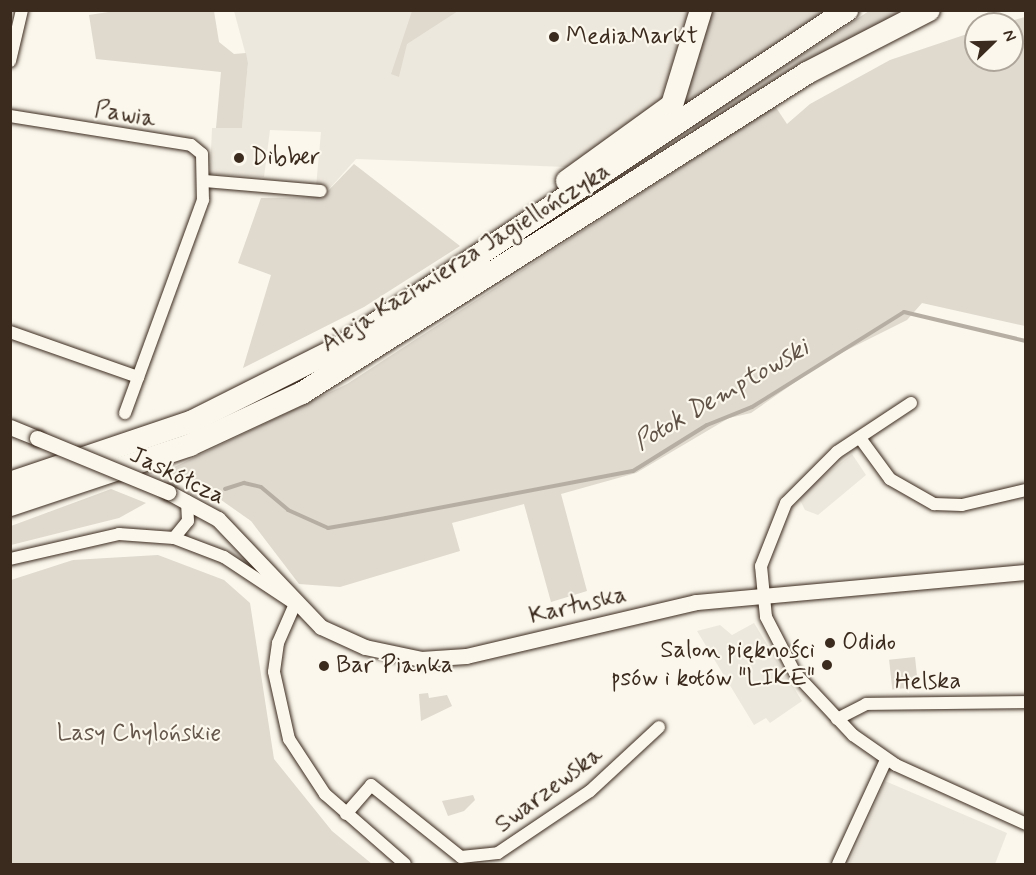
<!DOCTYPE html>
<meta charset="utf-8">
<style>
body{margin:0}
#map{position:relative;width:1036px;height:875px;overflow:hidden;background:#fbf7ec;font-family:Mynerve,sans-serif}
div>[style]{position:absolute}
.built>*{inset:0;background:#ede8dd}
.green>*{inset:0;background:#dfd9ce;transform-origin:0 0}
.stream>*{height:4px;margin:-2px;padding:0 2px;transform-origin:2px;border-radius:2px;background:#b6aea2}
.roads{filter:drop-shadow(0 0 2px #3b2a1e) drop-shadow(0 0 2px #3b2a1e)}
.minor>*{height:12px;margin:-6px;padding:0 6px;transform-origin:6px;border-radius:6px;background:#fbf7ec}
.tertiary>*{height:15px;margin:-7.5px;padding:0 7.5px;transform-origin:7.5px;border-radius:7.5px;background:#fbf7ec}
.motorway>*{height:22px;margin:-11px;padding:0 11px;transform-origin:11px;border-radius:11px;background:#fbf7ec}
.bridges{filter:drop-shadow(0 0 2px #3b2a1e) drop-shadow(0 0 2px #3b2a1e)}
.tertiary-bridge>*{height:15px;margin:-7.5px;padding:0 7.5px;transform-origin:7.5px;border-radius:7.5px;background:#fbf7ec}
.dots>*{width:16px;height:16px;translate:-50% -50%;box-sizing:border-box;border:3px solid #fbf7ec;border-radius:50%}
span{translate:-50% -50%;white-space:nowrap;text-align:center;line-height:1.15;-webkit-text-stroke:4.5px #fbf7ec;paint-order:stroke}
.poi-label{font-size:24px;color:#3b2a1e}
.left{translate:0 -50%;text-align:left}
.right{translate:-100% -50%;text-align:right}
.street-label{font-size:24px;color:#3b2a1e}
.park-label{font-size:24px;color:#64564a}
.water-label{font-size:26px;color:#605246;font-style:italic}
.frame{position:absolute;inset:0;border:12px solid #3b2a1e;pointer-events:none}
.north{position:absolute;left:964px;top:12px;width:60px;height:60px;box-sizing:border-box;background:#fbf7ec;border:2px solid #aea59a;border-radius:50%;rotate:67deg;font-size:16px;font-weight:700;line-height:24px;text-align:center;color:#3b2a1e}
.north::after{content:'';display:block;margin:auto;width:21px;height:27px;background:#3b2a1e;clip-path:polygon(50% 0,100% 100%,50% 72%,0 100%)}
</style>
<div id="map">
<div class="built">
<i style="clip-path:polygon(412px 10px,412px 18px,425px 10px,689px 11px,659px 104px,566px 167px,356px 159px,322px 197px,315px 198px,321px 132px,270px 130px,264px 177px,210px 174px,212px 128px,242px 128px,248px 63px,234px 11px)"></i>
<i style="clip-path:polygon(852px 454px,866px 475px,818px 515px,805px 510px,798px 496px)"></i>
<i style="clip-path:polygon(754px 623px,802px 701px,770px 723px,766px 718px,754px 725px,697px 631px,720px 625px,732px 635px)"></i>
<i style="clip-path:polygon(885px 781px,1007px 833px,995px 864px,849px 864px)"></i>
</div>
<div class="green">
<i style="clip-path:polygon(115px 11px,214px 11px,219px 42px,234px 54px,246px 53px,248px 63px,242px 128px,216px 128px,221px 72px,96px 59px,89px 15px)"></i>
<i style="clip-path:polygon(412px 11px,458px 11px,407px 44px,399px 77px,391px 74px)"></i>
<i style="clip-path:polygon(708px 11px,828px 11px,682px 109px)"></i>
<i style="clip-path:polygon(869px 11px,903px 11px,809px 60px,695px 131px,691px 127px)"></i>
<i style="clip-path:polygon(1025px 17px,1025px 326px,922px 303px,907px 320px,827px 360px,751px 413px,729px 418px,636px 473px,561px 494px,587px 591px,551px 602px,524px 504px,452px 523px,460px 551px,340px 587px,299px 584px,251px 521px,207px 490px,166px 471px,347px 384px,775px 106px,787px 124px,810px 104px,890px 60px,976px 31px,976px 60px,1012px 60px,1012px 24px,999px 24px)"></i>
<i style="clip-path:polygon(354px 164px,460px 246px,364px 307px,243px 368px,271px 275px,238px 263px,261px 198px,322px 197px)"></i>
<i style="clip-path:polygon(111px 489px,146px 503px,119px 518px,11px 545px,11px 526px)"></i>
<i style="clip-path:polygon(158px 555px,224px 580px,250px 603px,274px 759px,332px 831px,372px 864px,11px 864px,11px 580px,73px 560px)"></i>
<i style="left:915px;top:657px;width:30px;height:26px;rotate:84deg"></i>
<i style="clip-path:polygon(428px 693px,429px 698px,447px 695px,452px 706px,421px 721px,419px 694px)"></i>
<i style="clip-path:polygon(473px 795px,475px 800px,464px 811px,448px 816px,442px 801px)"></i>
</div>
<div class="stream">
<i style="left:225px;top:489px;width:20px;rotate:-18deg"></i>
<i style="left:244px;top:483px;width:17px;rotate:13deg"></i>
<i style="left:261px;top:487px;width:35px;rotate:40deg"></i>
<i style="left:288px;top:510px;width:44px;rotate:24.2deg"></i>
<i style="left:328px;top:528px;width:59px;rotate:-9.8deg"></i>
<i style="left:386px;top:518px;width:251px;rotate:-10.8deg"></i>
<i style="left:633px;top:471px;width:87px;rotate:-31.9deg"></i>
<i style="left:707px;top:425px;width:48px;rotate:-21.8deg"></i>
<i style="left:752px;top:407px;width:179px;rotate:-32deg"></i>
<i style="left:904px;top:312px;width:125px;rotate:13.4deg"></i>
</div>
<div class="roads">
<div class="minor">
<i style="left:10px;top:61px;width:52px;rotate:-76.8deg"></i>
<i style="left:10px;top:116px;width:183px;rotate:9.1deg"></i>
<i style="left:191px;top:145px;width:14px;rotate:39deg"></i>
<i style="left:202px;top:154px;width:46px;rotate:88.8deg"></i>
<i style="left:203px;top:200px;width:227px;rotate:110.1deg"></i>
<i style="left:205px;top:181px;width:116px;rotate:4.9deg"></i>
<i style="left:10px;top:332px;width:136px;rotate:19.4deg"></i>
<i style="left:911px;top:403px;width:89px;rotate:146.5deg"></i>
<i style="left:837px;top:452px;width:72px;rotate:135deg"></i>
<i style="left:786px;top:503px;width:68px;rotate:111.6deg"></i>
<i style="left:761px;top:566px;width:51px;rotate:84.4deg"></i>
<i style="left:766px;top:617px;width:63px;rotate:62.6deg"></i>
<i style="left:795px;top:673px;width:85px;rotate:46.9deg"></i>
<i style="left:853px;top:735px;width:52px;rotate:34.9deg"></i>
<i style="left:896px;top:765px;width:143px;rotate:24.4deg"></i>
<i style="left:860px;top:438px;width:51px;rotate:53.8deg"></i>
<i style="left:890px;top:479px;width:51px;rotate:29.6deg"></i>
<i style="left:934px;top:504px;width:28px;rotate:2deg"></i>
<i style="left:962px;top:505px;width:66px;rotate:-13.2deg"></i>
<i style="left:174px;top:538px;width:22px;rotate:-51deg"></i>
<i style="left:188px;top:521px;width:20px;rotate:-93deg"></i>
<i style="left:10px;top:559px;width:112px;rotate:-12.9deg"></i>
<i style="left:119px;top:534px;width:55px;rotate:4.2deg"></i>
<i style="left:174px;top:538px;width:53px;rotate:20.8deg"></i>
<i style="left:224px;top:557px;width:85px;rotate:33.5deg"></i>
<i style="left:295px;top:604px;width:43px;rotate:113.6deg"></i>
<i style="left:278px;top:643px;width:29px;rotate:98deg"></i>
<i style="left:274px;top:672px;width:69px;rotate:77.4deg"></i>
<i style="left:289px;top:739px;width:66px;rotate:56.8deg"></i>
<i style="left:325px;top:794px;width:106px;rotate:41.2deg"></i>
<i style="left:837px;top:719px;width:33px;rotate:-27deg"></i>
<i style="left:866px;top:704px;width:160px;rotate:-0.7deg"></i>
<i style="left:346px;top:814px;width:38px;rotate:-49deg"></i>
<i style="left:371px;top:785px;width:115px;rotate:38.7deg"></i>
<i style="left:461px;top:857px;width:37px;rotate:-6deg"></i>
<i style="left:498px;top:853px;width:111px;rotate:-34deg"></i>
<i style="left:590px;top:791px;width:94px;rotate:-42.8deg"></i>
<i style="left:838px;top:864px;width:115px;rotate:-65.2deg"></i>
</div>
<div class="tertiary">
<i style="left:10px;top:427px;width:29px;rotate:22deg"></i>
<i style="left:168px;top:492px;width:57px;rotate:28.4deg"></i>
<i style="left:218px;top:519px;width:149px;rotate:46.4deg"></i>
<i style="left:321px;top:627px;width:48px;rotate:24.4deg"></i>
<i style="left:365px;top:647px;width:57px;rotate:12.1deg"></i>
<i style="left:421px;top:659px;width:45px;rotate:-3.8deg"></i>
<i style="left:466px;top:656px;width:236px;rotate:-13.2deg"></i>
<i style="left:696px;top:602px;width:331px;rotate:-5.2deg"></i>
</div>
<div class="motorway">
<i style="left:567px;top:181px;width:130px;rotate:-35.9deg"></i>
<i style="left:672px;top:105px;width:99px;rotate:-73deg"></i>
<i style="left:10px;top:483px;width:193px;rotate:-18.7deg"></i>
<i style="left:193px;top:421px;width:167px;rotate:-26.7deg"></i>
<i style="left:342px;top:346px;width:607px;rotate:-33.64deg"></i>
<i style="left:10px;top:505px;width:190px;rotate:-18.4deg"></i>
<i style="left:190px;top:445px;width:123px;rotate:-24.9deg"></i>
<i style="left:302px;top:393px;width:598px;rotate:-32.36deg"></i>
<i style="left:807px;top:73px;width:137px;rotate:-27.3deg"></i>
</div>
</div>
<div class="bridges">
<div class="tertiary-bridge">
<i style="left:37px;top:438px;width:142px;rotate:22.4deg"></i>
</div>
</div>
<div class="dots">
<i style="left:554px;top:37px;background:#3b2a1e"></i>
<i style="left:239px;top:158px;background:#3b2a1e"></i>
<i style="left:830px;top:643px;background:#3b2a1e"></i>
<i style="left:827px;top:665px;background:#3b2a1e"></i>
<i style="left:324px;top:666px;background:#3b2a1e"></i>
</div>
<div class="poi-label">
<span class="left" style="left:566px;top:37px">MediaMarkt</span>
<span class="left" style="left:251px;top:158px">Dibber</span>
<span class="left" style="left:842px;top:643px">Odido</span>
<span class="right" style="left:815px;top:665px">Salon piękności<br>psów i kotów "LIKE"</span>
<span class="left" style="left:336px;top:666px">Bar Pianka</span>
</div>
<div class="street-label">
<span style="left:125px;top:115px;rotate:9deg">Pawia</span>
<span style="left:466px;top:258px;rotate:-32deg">Aleja Kazimierza Jagiellończyka</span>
<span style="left:177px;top:476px;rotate:26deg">Jaskółcza</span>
<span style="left:578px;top:606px;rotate:-13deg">Kartuska</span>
<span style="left:928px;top:682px;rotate:-1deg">Helska</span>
<span style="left:549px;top:790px;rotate:-37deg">Swarzewska</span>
</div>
<div class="park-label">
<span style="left:139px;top:734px">Lasy Chylońskie</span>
</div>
<div class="water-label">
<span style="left:722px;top:396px;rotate:-30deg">Potok Demptowski</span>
</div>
<div class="frame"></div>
<div class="north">N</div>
</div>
